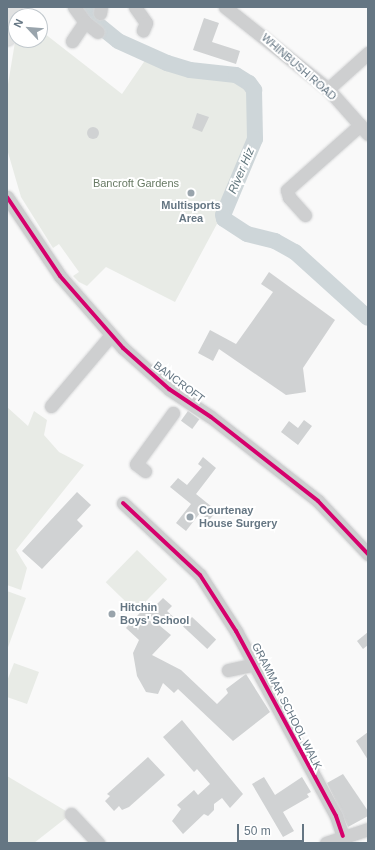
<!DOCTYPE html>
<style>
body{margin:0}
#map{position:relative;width:375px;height:850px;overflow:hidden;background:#f9f9f9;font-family:Helvetica,sans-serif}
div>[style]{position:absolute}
.green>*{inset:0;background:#e8ebe6;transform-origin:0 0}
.river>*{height:16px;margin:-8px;padding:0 8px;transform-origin:8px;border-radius:8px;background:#ced6d9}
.building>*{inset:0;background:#d0d2d3;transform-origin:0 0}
.round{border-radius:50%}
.roads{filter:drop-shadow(0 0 1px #d5d6d7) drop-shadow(0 0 1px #d5d6d7)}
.minor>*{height:13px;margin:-6.5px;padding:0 6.5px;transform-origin:6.5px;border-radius:6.5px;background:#cecfd0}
.major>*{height:17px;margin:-8.5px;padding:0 8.5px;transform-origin:8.5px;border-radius:8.5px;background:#e1e2e2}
.cycleway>*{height:4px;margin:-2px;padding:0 2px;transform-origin:2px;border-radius:2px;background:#d6006c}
.dots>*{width:11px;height:11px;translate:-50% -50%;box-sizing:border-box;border:2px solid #fff;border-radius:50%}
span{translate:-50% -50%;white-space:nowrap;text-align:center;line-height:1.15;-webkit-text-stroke:4px #fff;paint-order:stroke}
.street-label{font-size:11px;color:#657683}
.park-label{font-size:11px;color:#687a64}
.poi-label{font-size:11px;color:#657683;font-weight:700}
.left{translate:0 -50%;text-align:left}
.water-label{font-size:12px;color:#60757c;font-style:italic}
.frame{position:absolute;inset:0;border:8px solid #657683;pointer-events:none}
.north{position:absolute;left:8px;top:8px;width:40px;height:40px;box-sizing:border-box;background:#fff;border:1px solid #c1c8cd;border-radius:50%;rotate:296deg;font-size:11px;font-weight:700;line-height:16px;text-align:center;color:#657683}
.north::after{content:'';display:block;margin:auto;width:14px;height:18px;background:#99a4ac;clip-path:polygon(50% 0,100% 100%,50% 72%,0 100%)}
.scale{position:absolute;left:237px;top:824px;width:67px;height:18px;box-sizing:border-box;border:2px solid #657683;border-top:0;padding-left:5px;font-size:12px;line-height:14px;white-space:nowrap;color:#657683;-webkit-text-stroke:3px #fff;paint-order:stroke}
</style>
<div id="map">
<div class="green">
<i style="clip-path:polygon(40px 30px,122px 94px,148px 56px,167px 68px,190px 74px,234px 77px,249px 90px,247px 109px,249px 135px,218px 222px,175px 302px,106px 267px,87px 286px,79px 282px,73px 276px,79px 272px,59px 244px,53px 248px,21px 197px,7px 149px,8px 84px,16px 36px,16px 40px,40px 40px)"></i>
<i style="clip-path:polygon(7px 407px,28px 426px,34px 411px,47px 420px,44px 435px,59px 452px,84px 465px,16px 550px,27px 568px,21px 590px,7px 585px)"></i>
<i style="left:137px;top:550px;width:42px;height:45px;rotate:44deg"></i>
<i style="clip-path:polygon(7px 591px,26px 598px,7px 650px)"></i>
<i style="clip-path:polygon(14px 663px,39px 672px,27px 704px,7px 697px,7px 681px)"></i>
<i style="clip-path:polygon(7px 776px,71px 814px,34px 843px,7px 843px)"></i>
</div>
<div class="river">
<i style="left:87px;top:7px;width:18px;rotate:61deg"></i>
<i style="left:96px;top:23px;width:28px;rotate:39deg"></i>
<i style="left:118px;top:41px;width:54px;rotate:24.2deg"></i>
<i style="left:167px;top:63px;width:24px;rotate:17deg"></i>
<i style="left:190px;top:70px;width:46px;rotate:6.2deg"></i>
<i style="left:236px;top:75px;width:15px;rotate:32deg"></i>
<i style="left:249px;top:83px;width:9px;rotate:54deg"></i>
<i style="left:254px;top:90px;width:49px;rotate:88.8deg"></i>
<i style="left:255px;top:139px;width:82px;rotate:112.8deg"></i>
<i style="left:223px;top:215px;width:4px;rotate:76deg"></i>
<i style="left:224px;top:219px;width:27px;rotate:33deg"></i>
<i style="left:247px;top:234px;width:29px;rotate:14deg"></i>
<i style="left:275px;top:241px;width:23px;rotate:29deg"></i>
<i style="left:295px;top:252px;width:98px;rotate:42.1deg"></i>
</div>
<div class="building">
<i style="clip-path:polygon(204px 18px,219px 23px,212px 42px,240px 51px,236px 64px,193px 50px)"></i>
<i style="clip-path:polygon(197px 113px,209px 117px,202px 132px,192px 128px)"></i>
<i class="round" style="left:87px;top:127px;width:12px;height:12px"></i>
<i style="clip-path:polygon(269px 272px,335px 320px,303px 368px,306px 392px,286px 395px,219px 349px,213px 361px,198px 353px,210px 330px,236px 344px,273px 292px,261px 284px)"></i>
<i style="left:188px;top:411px;width:14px;height:12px;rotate:36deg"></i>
<i style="clip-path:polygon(304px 420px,312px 426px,298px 445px,281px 432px,289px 421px,298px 428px)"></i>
<i style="clip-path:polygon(203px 457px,216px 468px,196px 494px,217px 511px,209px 520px,200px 513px,186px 531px,176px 523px,191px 504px,170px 487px,178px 478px,187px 485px,202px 467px,198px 464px)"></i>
<i style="clip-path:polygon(77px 492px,91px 505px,77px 520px,83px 526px,42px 569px,22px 551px)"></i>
<i style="clip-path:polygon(163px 598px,172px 606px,167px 611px,180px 623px,148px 616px,171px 635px,152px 655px,181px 670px,217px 704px,228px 693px,226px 689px,246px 674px,270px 712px,233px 741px,178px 689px,174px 693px,163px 683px,158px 694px,146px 692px,137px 676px,133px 653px,139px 640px,126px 628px,149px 603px,154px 607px)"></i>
<i style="left:192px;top:617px;width:33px;height:13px;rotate:43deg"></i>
<i style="clip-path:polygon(368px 632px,368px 645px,363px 649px,357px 641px)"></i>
<i style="clip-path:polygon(182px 720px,243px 794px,230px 808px,222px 798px,214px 804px,214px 810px,208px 816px,204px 814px,183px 834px,172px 821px,181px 809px,177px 805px,194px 790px,198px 795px,210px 784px,197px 769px,194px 772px,163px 737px)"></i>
<i style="clip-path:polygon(368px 732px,368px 760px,356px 741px)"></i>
<i style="clip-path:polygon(148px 757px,165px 775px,129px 807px,122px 810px,119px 806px,114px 811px,105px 801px,110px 796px,107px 794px)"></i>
<i style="clip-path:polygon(343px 774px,368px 811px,368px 816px,348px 827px,327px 783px)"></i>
<i style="clip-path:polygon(264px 777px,275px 795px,302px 777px,311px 792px,307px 794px,309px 797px,283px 812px,294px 831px,283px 837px,252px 784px)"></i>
</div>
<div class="roads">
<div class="minor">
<i style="left:74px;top:7px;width:19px;rotate:54deg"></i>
<i style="left:85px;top:22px;width:16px;rotate:38deg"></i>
<i style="left:135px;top:7px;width:19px;rotate:55deg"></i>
<i style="left:146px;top:23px;width:8px;rotate:113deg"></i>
<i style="left:225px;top:7px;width:132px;rotate:38.5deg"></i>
<i style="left:328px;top:89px;width:60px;rotate:48.4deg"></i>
<i style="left:100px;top:13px;width:6px;rotate:-81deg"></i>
<i style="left:72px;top:41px;width:23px;rotate:-56deg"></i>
<i style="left:328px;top:89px;width:54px;rotate:-42deg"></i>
<i style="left:7px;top:197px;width:95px;rotate:56.1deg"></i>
<i style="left:60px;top:276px;width:96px;rotate:48.8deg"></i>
<i style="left:123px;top:348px;width:62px;rotate:41.7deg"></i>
<i style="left:169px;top:389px;width:50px;rotate:33.7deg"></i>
<i style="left:211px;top:417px;width:136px;rotate:38.1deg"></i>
<i style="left:318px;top:501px;width:73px;rotate:46.7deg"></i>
<i style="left:305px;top:215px;width:24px;rotate:-132deg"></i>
<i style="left:289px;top:197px;width:7px;rotate:-106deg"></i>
<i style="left:287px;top:190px;width:98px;rotate:-41.7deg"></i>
<i style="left:51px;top:406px;width:93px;rotate:-49.8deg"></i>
<i style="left:145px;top:471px;width:11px;rotate:-142deg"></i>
<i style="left:136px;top:464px;width:63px;rotate:-54deg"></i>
<i style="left:123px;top:503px;width:105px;rotate:43.1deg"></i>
<i style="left:200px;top:575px;width:67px;rotate:57.3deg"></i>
<i style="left:236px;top:631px;width:210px;rotate:61.6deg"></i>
<i style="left:336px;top:816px;width:21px;rotate:71deg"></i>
<i style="left:228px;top:670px;width:29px;rotate:-12deg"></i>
<i style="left:71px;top:814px;width:40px;rotate:47deg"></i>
<i style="left:326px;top:843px;width:44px;rotate:-18.4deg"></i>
</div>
<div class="major">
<i style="left:7px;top:37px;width:31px;rotate:-79deg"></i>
</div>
</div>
<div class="cycleway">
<i style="left:7px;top:197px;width:95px;rotate:56.1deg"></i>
<i style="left:60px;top:276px;width:96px;rotate:48.8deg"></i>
<i style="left:123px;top:348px;width:62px;rotate:41.7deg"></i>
<i style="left:169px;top:389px;width:50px;rotate:33.7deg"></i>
<i style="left:211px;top:417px;width:136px;rotate:38.1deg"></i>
<i style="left:318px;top:501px;width:73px;rotate:46.7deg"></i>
<i style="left:123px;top:503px;width:105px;rotate:43.1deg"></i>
<i style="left:200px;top:575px;width:67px;rotate:57.3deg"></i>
<i style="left:236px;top:631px;width:210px;rotate:61.6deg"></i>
<i style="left:336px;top:816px;width:21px;rotate:71deg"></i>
</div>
<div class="dots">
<i style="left:191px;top:193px;background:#99a4ac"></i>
<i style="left:190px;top:517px;background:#99a4ac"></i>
<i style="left:112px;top:614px;background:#99a4ac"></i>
</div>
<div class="street-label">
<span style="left:299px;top:67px;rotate:41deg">WHINBUSH ROAD</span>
<span style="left:179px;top:382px;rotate:37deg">BANCROFT</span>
<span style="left:287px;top:706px;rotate:63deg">GRAMMAR SCHOOL WALK</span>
</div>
<div class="park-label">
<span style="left:136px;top:183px">Bancroft Gardens</span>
</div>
<div class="poi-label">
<span style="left:191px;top:212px">Multisports<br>Area</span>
<span class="left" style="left:199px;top:517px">Courtenay<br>House Surgery</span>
<span class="left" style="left:120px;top:614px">Hitchin<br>Boys' School</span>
</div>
<div class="water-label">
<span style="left:242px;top:171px;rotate:-67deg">River Hiz</span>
</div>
<div class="frame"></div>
<div class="north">N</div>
<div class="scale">50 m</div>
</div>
